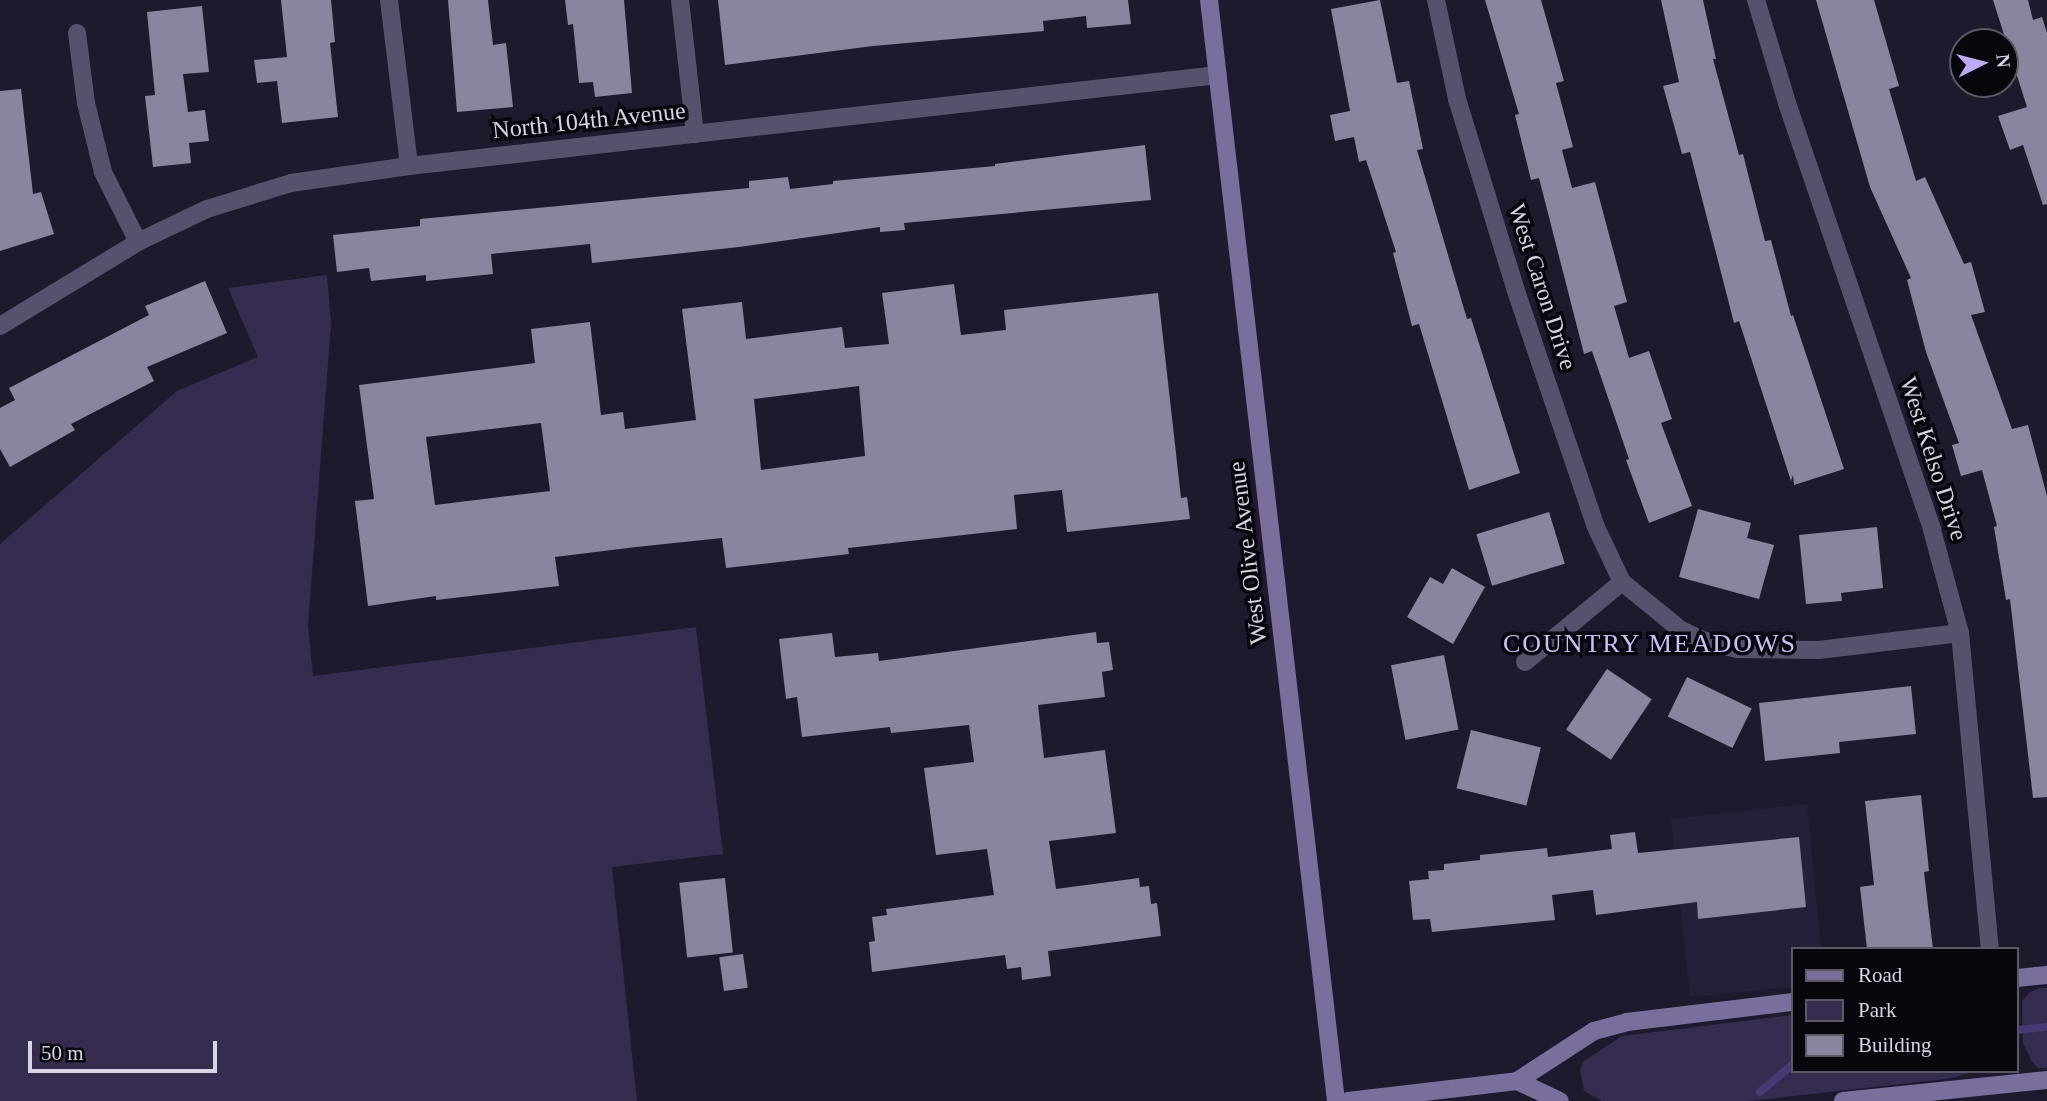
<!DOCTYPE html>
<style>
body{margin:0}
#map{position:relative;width:2047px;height:1101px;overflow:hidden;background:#1e192c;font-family:Georgia,serif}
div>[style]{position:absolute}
.built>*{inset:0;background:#261f39}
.green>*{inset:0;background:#362c50}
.stream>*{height:8px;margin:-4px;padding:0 4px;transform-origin:4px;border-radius:4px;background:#4a3775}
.building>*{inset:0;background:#8a859e;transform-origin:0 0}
.street>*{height:18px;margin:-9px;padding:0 9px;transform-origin:9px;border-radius:9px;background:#58516d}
.secondary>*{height:18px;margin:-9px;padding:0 9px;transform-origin:9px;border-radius:9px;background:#7a6f9c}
span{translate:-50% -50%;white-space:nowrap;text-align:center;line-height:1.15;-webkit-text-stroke:7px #07060d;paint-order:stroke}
.street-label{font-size:24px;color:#d8d5e3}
.neighbourhood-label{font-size:26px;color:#ccbef7;letter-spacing:2px}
.legend{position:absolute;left:1791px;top:947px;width:228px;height:126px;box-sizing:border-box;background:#07060d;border:2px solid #5b5963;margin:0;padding:9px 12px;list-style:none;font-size:21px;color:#d8d5e3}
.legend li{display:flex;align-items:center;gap:14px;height:35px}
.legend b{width:35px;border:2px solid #5b5963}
.north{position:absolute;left:1949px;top:28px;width:70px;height:70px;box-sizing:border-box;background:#07060d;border:2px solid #5b5963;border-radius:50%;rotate:84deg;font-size:19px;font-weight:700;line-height:28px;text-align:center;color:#d8d5e3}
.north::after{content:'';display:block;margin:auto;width:24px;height:32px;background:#bda9f5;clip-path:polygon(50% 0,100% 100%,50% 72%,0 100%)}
.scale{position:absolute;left:28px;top:1041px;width:189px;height:32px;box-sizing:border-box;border:4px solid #d8d5e3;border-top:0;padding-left:9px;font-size:21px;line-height:24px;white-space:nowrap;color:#d8d5e3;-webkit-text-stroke:5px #07060d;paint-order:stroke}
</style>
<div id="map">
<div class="built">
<i style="clip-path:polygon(1807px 804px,1821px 949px,1793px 949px,1793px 987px,1690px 997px,1671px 819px)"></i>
</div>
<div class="green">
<i style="clip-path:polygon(327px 275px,331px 324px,308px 625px,313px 676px,696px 627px,723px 854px,612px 867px,637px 1101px,0 1101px,0 544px,177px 391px,258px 357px,228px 288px)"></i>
<i style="clip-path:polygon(2039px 988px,2047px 988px,2047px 1068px,2038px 1068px,2032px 1062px,2023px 1043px,2022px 1001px,2030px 992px)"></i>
<i style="clip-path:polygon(1793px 1015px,1793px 1071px,1972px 1071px,1954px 1078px,1748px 1101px,1602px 1101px,1584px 1091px,1580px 1070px,1584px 1061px,1622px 1036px)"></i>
</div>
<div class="stream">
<i style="left:2017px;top:1030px;width:30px;rotate:-6deg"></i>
<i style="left:1760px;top:1092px;width:43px;rotate:-40.3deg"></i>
</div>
<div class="building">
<i style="clip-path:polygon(281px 0,331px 0,335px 42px,330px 43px,338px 117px,282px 123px,277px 81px,257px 83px,254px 60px,287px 57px)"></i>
<i style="clip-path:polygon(448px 0,488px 0,493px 45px,506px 43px,513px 107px,457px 112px)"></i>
<i style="clip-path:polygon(565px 0,624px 0,632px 93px,595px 97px,593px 82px,579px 83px,573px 24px,568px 25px)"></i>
<i style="clip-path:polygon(718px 0,1128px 0,1131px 24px,1087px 28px,1086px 16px,1043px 21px,1044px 31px,873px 46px,725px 65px)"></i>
<i style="clip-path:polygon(1380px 0,1397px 83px,1409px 81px,1423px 149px,1417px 150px,1467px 319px,1471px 318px,1520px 473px,1469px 490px,1419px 324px,1412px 326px,1393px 253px,1396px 252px,1366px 160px,1359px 162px,1354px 137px,1335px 141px,1330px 115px,1350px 111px,1331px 9px)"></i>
<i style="clip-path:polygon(1485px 0,1541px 0,1564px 81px,1556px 83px,1573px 147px,1562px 150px,1572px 188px,1595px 182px,1627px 302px,1614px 306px,1629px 358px,1649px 351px,1672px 419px,1661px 423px,1692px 506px,1649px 523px,1626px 460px,1629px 459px,1592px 351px,1584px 354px,1539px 178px,1531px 180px,1515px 115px,1519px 114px)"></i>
<i style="clip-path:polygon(1661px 0,1703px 0,1716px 59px,1713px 59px,1739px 155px,1743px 154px,1765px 241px,1771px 240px,1791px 316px,1793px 315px,1844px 469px,1794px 485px,1793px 475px,1791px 481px,1739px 321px,1734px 323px,1690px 152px,1682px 154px,1663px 86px,1679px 82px)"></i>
<i style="clip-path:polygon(1816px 0,1874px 0,1899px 86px,1889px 89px,1916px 181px,1925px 177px,1964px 264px,1971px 262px,1985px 312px,1971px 315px,2012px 429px,2028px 425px,2047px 496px,2047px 797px,2033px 798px,2010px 599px,2006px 600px,1994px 527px,1997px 526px,1982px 470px,1961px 476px,1952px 445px,1959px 443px,1926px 352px,1907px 280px,1911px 278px,1870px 187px)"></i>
<i style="clip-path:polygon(1993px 0,2028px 0,2033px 20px,2042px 17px,2047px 33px,2047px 204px,2043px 205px,2023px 145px,2010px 150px,1998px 116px,2027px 107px)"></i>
<i style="clip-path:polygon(202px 6px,209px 72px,183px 74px,188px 112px,205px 110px,209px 141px,189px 143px,191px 163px,153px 167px,145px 96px,155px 95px,147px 12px)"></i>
<i style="clip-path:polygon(21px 89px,33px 194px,41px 192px,54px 234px,0 251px,0 91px)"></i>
<i style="clip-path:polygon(1145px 145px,1151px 200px,904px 223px,905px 230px,880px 232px,880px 227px,739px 247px,592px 263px,590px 244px,491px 254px,493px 274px,426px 281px,426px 275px,371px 281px,369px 268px,337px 272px,333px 235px,420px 226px,420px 219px,749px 188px,749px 181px,788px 177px,790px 189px,833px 184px,833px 181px,995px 166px,995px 164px)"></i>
<i style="clip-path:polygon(205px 281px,227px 333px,147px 367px,154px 381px,71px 424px,75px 430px,10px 467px,0 449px,0 408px,15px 400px,9px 388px,149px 315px,145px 306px)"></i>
<i style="clip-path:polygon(evenodd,954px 284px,961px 335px,1006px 330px,1004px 310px,1158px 293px,1181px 498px,1187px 497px,1190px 519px,1067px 532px,1062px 490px,1014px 495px,1017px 529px,848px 548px,849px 554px,726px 568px,722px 538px,636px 547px,555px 557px,559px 586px,436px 600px,436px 596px,368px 606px,355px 501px,374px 499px,359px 385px,535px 363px,531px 329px,590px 322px,601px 415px,623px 412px,625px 429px,696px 420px,682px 309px,742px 302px,746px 339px,842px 327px,845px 348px,889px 344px,882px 293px,954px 284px,859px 386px,865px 456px,761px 470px,754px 399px,859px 386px,954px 284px,541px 423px,550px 491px,435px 505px,426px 437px,541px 423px)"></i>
<i style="clip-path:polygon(1698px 509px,1751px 523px,1747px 538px,1774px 545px,1759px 599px,1679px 577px)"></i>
<i style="left:1549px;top:512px;width:54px;height:76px;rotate:73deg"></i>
<i style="clip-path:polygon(1877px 527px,1883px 588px,1841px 593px,1842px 601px,1806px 604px,1799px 535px)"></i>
<i style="clip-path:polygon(1452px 568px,1485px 587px,1453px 644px,1407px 617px,1430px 577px,1443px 584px)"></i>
<i style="clip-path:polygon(1096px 632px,1097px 643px,1109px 642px,1113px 670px,1102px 672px,1105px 697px,1038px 705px,1044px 758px,1105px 750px,1116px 833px,1049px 841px,1056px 889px,1139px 878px,1140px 887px,1149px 886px,1151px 904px,1157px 903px,1161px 936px,1048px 951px,1051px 976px,1022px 980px,1021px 967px,1007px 969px,1005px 955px,872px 972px,869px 942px,875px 941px,872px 917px,887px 915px,886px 909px,994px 895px,987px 849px,936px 855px,924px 768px,974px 762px,969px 725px,891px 733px,890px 727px,802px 737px,797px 697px,786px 699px,779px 639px,832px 633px,835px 657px,878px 653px,879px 661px)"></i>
<i style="left:1444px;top:655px;width:76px;height:54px;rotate:79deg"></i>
<i style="left:1607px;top:669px;width:54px;height:73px;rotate:34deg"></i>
<i style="left:1687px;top:677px;width:72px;height:44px;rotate:26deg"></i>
<i style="clip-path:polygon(1911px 686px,1916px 734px,1839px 742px,1840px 753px,1765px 761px,1759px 703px)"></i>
<i style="left:1471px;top:730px;width:72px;height:60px;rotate:14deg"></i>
<i style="clip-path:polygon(1921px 795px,1929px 871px,1924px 872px,1933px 949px,1867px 949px,1860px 887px,1874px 885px,1865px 801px)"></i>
<i style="clip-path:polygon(1635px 832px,1638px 853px,1799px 837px,1806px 907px,1698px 919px,1697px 902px,1596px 915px,1593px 890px,1552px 895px,1555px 920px,1432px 932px,1430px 919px,1413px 920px,1409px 881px,1429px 879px,1428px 871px,1444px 870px,1444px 864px,1480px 860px,1480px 855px,1547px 848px,1548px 857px,1612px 849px,1610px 835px)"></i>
<i style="left:725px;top:878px;width:75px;height:46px;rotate:84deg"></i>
<i style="left:743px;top:954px;width:34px;height:24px;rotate:82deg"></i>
</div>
<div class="street">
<i style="left:389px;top:0;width:167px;rotate:83.1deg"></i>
<i style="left:680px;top:0;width:135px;rotate:83.6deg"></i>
<i style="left:1436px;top:0;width:101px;rotate:78deg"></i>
<i style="left:1457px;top:99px;width:198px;rotate:72.9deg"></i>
<i style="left:1515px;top:288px;width:250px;rotate:71.3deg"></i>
<i style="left:1595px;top:525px;width:63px;rotate:64.7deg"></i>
<i style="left:1622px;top:582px;width:76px;rotate:39.1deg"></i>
<i style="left:1681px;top:630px;width:26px;rotate:25deg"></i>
<i style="left:1705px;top:641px;width:33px;rotate:14deg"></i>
<i style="left:1737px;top:649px;width:82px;rotate:0.7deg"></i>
<i style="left:1819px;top:650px;width:142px;rotate:-6.9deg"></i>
<i style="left:1756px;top:0;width:108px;rotate:73.2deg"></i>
<i style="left:1787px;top:103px;width:451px;rotate:71.2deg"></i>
<i style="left:1932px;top:530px;width:107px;rotate:74.8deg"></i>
<i style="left:1960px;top:633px;width:317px;rotate:84.6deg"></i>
<i style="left:77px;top:33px;width:71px;rotate:82.7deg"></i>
<i style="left:86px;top:103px;width:71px;rotate:76.2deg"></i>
<i style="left:103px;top:172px;width:78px;rotate:63.4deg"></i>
<i style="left:0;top:326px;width:162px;rotate:-31.3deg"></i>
<i style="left:138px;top:242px;width:76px;rotate:-25.6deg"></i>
<i style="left:207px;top:209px;width:88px;rotate:-17.2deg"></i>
<i style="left:291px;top:183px;width:119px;rotate:-8.2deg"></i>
<i style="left:409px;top:166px;width:814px;rotate:-6.42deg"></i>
<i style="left:1525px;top:662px;width:126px;rotate:-39.5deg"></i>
</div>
<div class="secondary">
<i style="left:1209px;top:0;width:1108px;rotate:83.42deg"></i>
<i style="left:2017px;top:978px;width:30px;rotate:-6deg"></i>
<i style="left:1517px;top:1081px;width:47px;rotate:24.9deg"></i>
<i style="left:1348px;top:1101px;width:170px;rotate:-6.7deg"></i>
<i style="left:1517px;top:1081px;width:92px;rotate:-33deg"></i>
<i style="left:1594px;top:1031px;width:34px;rotate:-15deg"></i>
<i style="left:1627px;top:1022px;width:167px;rotate:-6.9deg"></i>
<i style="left:1843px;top:1101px;width:205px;rotate:-5.9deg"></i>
</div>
<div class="street-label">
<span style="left:589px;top:121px;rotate:-6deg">North 104th Avenue</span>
<span style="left:1542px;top:287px;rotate:72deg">West Caron Drive</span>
<span style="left:1933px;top:459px;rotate:72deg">West Kelso Drive</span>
<span style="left:1248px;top:553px;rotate:-97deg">West Olive Avenue</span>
</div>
<div class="neighbourhood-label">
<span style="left:1650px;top:644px">COUNTRY MEADOWS</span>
</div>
<ul class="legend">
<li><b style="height:9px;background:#7a6f9c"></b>Road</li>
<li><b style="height:19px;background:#362c50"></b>Park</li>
<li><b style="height:19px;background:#8a859e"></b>Building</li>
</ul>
<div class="north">N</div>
<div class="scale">50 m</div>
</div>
